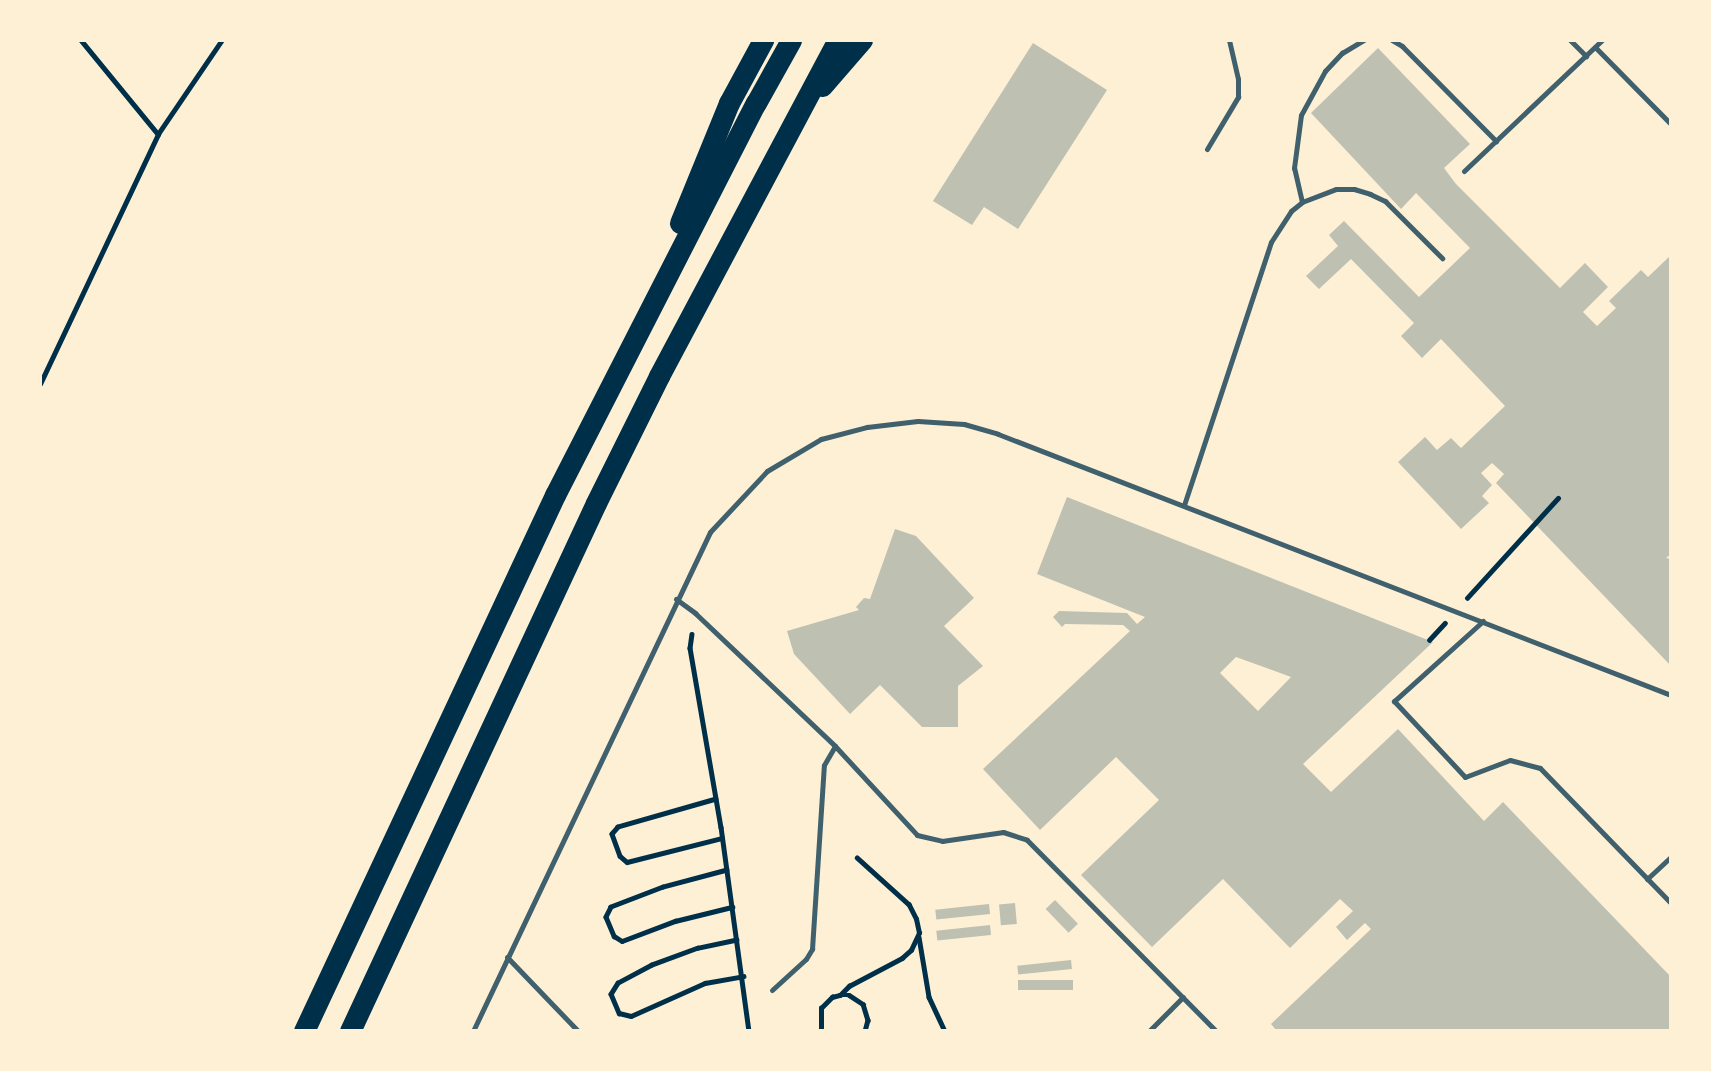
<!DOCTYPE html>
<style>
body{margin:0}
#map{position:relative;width:1711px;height:1071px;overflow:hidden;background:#fdf0d5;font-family:"Fira Sans",sans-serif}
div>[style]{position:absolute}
.building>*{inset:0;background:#bec0b2;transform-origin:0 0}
.path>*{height:4.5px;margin:-2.25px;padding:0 2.25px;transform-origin:2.25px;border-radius:2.25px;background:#003049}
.service>*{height:5px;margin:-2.5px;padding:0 2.5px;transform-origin:2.5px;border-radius:2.5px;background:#3f606c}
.motorway>*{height:21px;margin:-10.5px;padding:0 10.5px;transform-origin:10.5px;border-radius:10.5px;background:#003049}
span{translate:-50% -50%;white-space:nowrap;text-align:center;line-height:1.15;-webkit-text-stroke:5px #fdf0d5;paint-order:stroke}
.frame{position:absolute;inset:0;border:42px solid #fdf0d5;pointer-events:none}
</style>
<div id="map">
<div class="building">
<i style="clip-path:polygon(1033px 43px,1107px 90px,1018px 229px,984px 207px,972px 225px,933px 201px)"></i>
<i style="clip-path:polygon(1378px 48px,1470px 144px,1444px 168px,1456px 184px,1560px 288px,1585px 263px,1608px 287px,1583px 312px,1597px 326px,1616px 308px,1609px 301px,1641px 270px,1648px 277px,1671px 255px,1671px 554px,1666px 558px,1671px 559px,1671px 666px,1496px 483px,1504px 474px,1492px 463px,1481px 473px,1492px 485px,1482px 496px,1489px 503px,1461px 529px,1398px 462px,1425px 437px,1437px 450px,1451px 438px,1461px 448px,1505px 406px,1441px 339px,1422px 358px,1401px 336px,1414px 323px,1351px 259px,1319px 289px,1306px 276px,1338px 246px,1329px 235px,1344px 221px,1419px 297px,1470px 248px,1416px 193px,1401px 209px,1311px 113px)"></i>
<i style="clip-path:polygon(evenodd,1067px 497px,1433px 642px,1303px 764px,1331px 792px,1398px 729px,1484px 821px,1503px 802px,1671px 977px,1671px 1031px,1277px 1031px,1271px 1024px,1371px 929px,1365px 923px,1347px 940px,1336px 927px,1353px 911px,1340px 899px,1290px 948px,1223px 879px,1152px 947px,1081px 875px,1159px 800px,1116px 757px,1040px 830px,983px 769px,1130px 631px,1123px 625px,1065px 624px,1062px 627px,1053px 617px,1059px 611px,1127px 613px,1137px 624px,1145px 617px,1037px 574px,1067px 497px,1236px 657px,1291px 677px,1258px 711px,1220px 673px,1236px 657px)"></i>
<i style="clip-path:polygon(895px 529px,916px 536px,974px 598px,944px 626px,983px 666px,958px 686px,958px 727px,922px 727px,880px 685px,850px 714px,794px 654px,787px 631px,859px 610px,856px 607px,864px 598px,870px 599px)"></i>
<i style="left:1055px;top:900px;width:33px;height:13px;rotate:46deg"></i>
<i style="left:1015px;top:903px;width:21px;height:16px;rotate:85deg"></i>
<i style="left:989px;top:904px;width:10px;height:54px;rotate:84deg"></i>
<i style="left:990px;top:925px;width:10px;height:54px;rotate:84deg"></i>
<i style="left:1071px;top:960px;width:9px;height:54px;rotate:84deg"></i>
<i style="left:1073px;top:980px;width:10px;height:55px;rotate:90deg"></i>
</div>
<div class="path">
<i style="left:81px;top:40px;width:122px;rotate:50.7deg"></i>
<i style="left:40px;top:384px;width:276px;rotate:-64.7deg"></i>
<i style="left:158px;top:134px;width:114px;rotate:-55.8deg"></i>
<i style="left:1467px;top:598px;width:135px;rotate:-47.7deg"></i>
<i style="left:692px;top:634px;width:14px;rotate:98deg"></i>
<i style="left:690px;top:648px;width:182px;rotate:80.2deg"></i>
<i style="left:721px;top:827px;width:206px;rotate:82.2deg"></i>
<i style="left:1429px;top:640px;width:23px;rotate:-47deg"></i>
<i style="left:716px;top:799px;width:102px;rotate:164.1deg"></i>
<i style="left:618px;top:827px;width:9px;rotate:131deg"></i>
<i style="left:612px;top:834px;width:23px;rotate:70deg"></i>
<i style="left:620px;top:856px;width:9px;rotate:41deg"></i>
<i style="left:627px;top:862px;width:98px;rotate:-14.2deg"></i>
<i style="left:727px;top:870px;width:66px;rotate:165.1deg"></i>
<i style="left:663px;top:887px;width:56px;rotate:159deg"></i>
<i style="left:611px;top:907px;width:11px;rotate:117deg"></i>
<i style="left:606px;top:917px;width:21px;rotate:67deg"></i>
<i style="left:614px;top:936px;width:9px;rotate:32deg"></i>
<i style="left:622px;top:941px;width:57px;rotate:-20.7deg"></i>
<i style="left:675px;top:921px;width:59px;rotate:-13.8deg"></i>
<i style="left:919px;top:937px;width:61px;rotate:80.5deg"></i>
<i style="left:929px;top:997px;width:38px;rotate:65deg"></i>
<i style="left:737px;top:940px;width:40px;rotate:168deg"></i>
<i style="left:698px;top:948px;width:49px;rotate:159.7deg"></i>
<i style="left:652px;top:965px;width:38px;rotate:152deg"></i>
<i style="left:618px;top:983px;width:13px;rotate:122deg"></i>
<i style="left:611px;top:994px;width:21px;rotate:67deg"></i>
<i style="left:619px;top:1013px;width:12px;rotate:14deg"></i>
<i style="left:631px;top:1016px;width:81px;rotate:-24deg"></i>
<i style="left:705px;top:983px;width:39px;rotate:-10deg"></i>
<i style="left:840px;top:995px;width:13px;rotate:-45deg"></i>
<i style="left:849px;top:986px;width:60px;rotate:-27.8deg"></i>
<i style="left:902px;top:958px;width:12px;rotate:-42deg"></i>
<i style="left:911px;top:950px;width:19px;rotate:-65deg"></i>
<i style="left:919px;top:933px;width:14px;rotate:-102deg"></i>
<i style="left:916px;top:919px;width:16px;rotate:-117deg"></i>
<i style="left:909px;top:905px;width:70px;rotate:-137.9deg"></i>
<i style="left:821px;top:1031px;width:23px;rotate:-90deg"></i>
<i style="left:821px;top:1008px;width:16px;rotate:-45deg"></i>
<i style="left:832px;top:997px;width:8px;rotate:-14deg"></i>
<i style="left:840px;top:995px;width:9px"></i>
<i style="left:849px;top:995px;width:17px;rotate:33deg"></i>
<i style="left:863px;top:1004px;width:17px;rotate:73deg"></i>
<i style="left:868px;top:1020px;width:11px;rotate:105deg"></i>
</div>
<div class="service">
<i style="left:1392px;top:40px;width:12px;rotate:31deg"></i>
<i style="left:1402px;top:46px;width:134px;rotate:45.3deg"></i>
<i style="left:1570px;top:40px;width:23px;rotate:45deg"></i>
<i style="left:1595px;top:47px;width:108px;rotate:45.4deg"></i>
<i style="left:1207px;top:149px;width:61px;rotate:-59.2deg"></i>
<i style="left:1238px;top:97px;width:18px;rotate:-90deg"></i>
<i style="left:1238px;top:79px;width:40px;rotate:-103deg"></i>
<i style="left:1464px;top:171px;width:190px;rotate:-43.5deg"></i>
<i style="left:1302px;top:202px;width:35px;rotate:-103deg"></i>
<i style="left:1294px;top:168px;width:53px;rotate:-82.5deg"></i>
<i style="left:1301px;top:115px;width:50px;rotate:-61.4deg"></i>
<i style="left:1325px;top:71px;width:25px;rotate:-47deg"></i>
<i style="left:1342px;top:53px;width:26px;rotate:-31deg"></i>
<i style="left:1184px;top:505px;width:277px;rotate:-71.7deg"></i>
<i style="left:1271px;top:242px;width:37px;rotate:-57deg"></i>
<i style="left:1291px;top:211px;width:14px;rotate:-39deg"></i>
<i style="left:1302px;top:202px;width:36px;rotate:-21deg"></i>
<i style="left:1336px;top:189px;width:18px"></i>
<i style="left:1354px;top:189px;width:17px;rotate:17deg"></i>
<i style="left:1370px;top:194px;width:17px;rotate:25deg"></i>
<i style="left:1385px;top:201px;width:81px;rotate:45deg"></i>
<i style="left:676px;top:599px;width:24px;rotate:36deg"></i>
<i style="left:695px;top:613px;width:193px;rotate:43.5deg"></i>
<i style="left:835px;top:746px;width:121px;rotate:47.3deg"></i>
<i style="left:917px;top:835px;width:26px;rotate:13deg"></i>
<i style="left:942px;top:841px;width:62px;rotate:-8.4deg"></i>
<i style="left:1003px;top:832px;width:25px;rotate:18deg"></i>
<i style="left:1027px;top:840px;width:269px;rotate:45.3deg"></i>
<i style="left:1483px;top:621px;width:120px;rotate:138deg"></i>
<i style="left:1394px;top:701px;width:104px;rotate:46.9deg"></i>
<i style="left:1465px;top:777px;width:48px;rotate:-20.7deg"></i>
<i style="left:1510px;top:760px;width:31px;rotate:15deg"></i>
<i style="left:1540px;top:768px;width:188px;rotate:45.9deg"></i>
<i style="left:1647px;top:879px;width:33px;rotate:-43deg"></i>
<i style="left:507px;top:957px;width:103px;rotate:46.2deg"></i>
<i style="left:772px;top:990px;width:46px;rotate:-42.4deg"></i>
<i style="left:806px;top:959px;width:12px;rotate:-59deg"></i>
<i style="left:812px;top:949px;width:184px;rotate:-86.3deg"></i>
<i style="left:824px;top:765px;width:22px;rotate:-60deg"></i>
<i style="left:473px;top:1031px;width:552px;rotate:-64.59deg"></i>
<i style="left:710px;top:532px;width:83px;rotate:-46.9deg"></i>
<i style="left:767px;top:471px;width:63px;rotate:-30.7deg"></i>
<i style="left:821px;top:439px;width:48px;rotate:-14.6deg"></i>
<i style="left:867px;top:427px;width:51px;rotate:-6.7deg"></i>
<i style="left:918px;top:421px;width:46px;rotate:3.7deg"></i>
<i style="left:964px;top:424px;width:35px;rotate:16deg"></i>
<i style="left:998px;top:434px;width:722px;rotate:21.2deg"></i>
<i style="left:1149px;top:1031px;width:48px;rotate:-45deg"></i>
</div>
<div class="motorway">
<i style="left:822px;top:86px;width:61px;rotate:-49deg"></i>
<i style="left:680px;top:223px;width:130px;rotate:-67.8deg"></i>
<i style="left:729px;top:103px;width:72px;rotate:-61.6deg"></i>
<i style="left:304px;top:1031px;width:592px;rotate:-64.91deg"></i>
<i style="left:555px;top:495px;width:441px;rotate:-62.9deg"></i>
<i style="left:756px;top:103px;width:72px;rotate:-60.9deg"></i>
<i style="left:350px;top:1031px;width:582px;rotate:-65.02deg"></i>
<i style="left:596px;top:503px;width:142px;rotate:-63.6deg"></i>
<i style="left:659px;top:376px;width:381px;rotate:-62deg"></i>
</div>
<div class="frame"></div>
</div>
